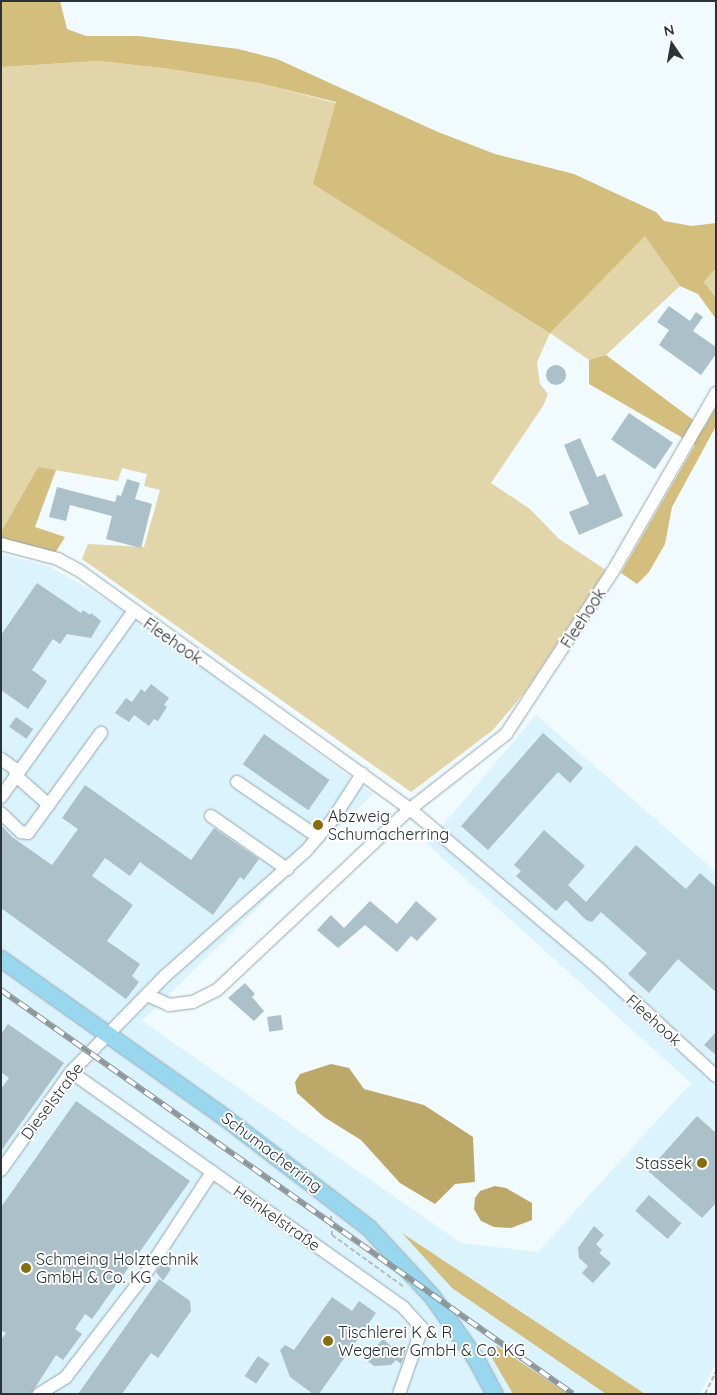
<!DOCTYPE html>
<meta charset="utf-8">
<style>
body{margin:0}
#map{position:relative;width:717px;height:1395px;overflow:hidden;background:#f1fafd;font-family:Quicksand,sans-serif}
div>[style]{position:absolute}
.built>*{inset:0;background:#dbf3fd}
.green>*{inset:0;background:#e2d5aa}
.forest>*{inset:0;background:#d3be7d}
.water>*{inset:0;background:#bca868}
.building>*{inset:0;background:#abc0c8;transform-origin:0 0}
.round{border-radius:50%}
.path>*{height:2px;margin-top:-1px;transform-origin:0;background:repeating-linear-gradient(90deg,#b3bcbf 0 5px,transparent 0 7.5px)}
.roads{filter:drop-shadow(0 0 1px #93a7af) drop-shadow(0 0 1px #93a7af)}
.minor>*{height:12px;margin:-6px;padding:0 6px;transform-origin:6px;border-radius:6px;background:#fff}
.major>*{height:16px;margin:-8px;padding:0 8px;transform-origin:8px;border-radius:8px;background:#98d7ee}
.rail>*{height:5.5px;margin-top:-2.75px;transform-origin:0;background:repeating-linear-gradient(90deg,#fff 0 11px,#8d9699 0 22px);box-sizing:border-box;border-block:1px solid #8d9699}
.dots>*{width:14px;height:14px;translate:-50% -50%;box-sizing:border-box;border:2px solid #fff;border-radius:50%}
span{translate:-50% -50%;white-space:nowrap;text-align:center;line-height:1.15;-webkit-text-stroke:4px #fff;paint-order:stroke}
.street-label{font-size:16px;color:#2b3336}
.poi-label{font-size:16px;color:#2b3336}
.left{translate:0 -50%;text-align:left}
.right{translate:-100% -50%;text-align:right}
.frame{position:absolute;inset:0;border:2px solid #2b3336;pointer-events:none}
.north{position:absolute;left:647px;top:20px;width:50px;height:50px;-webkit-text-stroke:4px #fff;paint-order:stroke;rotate:348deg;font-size:14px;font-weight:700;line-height:20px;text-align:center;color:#2b3336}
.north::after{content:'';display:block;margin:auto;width:18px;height:22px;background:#2b3336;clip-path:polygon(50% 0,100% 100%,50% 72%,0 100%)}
</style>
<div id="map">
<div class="built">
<i style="clip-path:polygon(1px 554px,48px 566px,86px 587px,141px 622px,373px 794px,142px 1021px,461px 1243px,538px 1252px,691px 1083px,427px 844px,536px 715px,716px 872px,716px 1363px,700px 1394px,1px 1394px)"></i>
</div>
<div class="green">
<i style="clip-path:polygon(98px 61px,163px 68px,258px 83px,336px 103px,645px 235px,680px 286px,606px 355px,589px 360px,550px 333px,537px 362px,540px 384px,548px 394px,543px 406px,491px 483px,530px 509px,559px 539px,606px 570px,525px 692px,493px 730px,411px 792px,82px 559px,88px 544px,144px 547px,160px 490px,144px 486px,147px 474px,122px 468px,118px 481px,38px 467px,1px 532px,1px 67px)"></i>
<i style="clip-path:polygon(716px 268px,716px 298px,704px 282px)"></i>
</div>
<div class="forest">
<i style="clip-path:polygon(1px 1px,60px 1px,67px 29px,86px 36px,139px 36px,238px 49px,277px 59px,438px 132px,495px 154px,574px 174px,656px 212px,664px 221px,692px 226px,716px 223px,716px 268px,704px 282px,716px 298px,716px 319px,698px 294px,680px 286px,645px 236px,550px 333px,313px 184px,336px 102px,258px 83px,163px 68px,98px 61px,1px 67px)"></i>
<i style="clip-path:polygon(606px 355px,704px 428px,716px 407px,716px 426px,672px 507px,665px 544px,649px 572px,637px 584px,621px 573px,695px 445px,589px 384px,589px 360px)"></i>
<i style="clip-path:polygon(38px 467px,56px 470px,35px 527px,65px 537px,55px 553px,1px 541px,1px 532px)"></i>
<i style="clip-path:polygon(402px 1233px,645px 1394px,606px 1394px,452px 1288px)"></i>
<i style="clip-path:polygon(497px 1346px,568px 1394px,513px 1394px,488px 1351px)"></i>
</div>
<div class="water">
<i style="clip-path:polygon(331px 1064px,349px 1068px,364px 1089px,424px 1105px,473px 1137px,475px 1182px,455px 1184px,435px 1204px,400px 1183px,361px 1140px,324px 1117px,297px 1093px,295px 1082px,300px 1074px)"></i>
<i style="clip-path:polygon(495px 1186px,506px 1188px,532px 1203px,532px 1220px,511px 1228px,494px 1227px,481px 1221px,474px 1209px,475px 1198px,480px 1191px)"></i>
</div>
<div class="building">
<i style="clip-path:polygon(669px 306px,690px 321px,696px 312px,703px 317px,693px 331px,716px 347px,716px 354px,701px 375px,659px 345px,669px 330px,657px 322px)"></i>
<i class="round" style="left:546px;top:365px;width:20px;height:20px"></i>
<i style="left:629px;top:413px;width:53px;height:32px;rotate:34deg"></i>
<i style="clip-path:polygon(580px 438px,597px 477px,605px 474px,623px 516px,579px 535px,569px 512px,589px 504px,564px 445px)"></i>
<i style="clip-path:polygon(127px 479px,140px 483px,135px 499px,152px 504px,141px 548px,106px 539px,112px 516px,70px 505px,66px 521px,49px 517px,57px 487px,115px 502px,117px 495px,121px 496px)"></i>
<i style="clip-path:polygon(37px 583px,81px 613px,83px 610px,90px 615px,91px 613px,101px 621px,91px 638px,67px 634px,60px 644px,53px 639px,32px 670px,47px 681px,28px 709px,1px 690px,1px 635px)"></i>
<i style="clip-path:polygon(151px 684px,169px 698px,164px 705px,167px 707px,158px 721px,154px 719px,149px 726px,134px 715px,129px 722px,115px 713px,126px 698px,132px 702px,141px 689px,145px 692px)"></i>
<i style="left:16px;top:717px;width:21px;height:12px;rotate:35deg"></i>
<i style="clip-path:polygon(543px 733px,583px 768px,570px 783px,558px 772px,488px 850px,461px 826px)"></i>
<i style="left:264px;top:734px;width:80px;height:37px;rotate:35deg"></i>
<i style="clip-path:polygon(85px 785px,191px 860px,214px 828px,259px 859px,244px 880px,240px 877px,213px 915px,140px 862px,130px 876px,105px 858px,92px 876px,133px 905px,107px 941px,140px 964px,132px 976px,139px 982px,126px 999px,1px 908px,1px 825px,12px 837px,52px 865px,78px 829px,62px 818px)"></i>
<i style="clip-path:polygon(544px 830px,585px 866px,568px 885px,586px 902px,636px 845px,686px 889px,700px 873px,716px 887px,716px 992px,678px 959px,649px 993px,628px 974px,647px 953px,601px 912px,592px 922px,586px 920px,566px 900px,556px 911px,516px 876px,521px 871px,514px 865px)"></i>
<i style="clip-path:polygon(370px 901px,397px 924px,416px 901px,437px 919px,417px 941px,411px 936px,397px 952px,365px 925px,338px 948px,317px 930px,331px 915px,344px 928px)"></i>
<i style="clip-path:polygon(245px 983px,255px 994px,252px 997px,264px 1011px,254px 1021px,228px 998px)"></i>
<i style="left:281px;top:1015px;width:15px;height:14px;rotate:82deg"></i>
<i style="clip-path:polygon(8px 1024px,64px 1063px,1px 1151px,1px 1089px,9px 1078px,1px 1072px,1px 1034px)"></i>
<i style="clip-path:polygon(716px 1032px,716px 1055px,704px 1045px)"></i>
<i style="clip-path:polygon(76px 1101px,190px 1181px,92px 1319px,85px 1314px,75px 1329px,82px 1334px,63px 1360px,56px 1355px,31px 1394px,1px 1394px,1px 1340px,6px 1333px,1px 1330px,1px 1207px)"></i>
<i style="clip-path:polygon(697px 1116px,716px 1133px,716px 1203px,702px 1218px,648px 1171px)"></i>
<i style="left:649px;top:1195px;width:43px;height:21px;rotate:41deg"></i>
<i style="clip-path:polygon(594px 1226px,604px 1235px,596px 1244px,602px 1250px,599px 1253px,611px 1263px,593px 1283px,582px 1273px,588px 1266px,579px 1258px,578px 1248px)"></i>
<i style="clip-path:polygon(163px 1262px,171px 1269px,163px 1281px,156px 1272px)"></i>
<i style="clip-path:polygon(159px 1279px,190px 1301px,191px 1311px,158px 1358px,151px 1353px,122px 1394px,78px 1394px)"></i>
<i style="clip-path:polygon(332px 1297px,352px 1311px,359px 1301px,376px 1313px,319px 1394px,313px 1394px,290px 1377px,280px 1350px,285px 1345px,294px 1350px)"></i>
<i style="clip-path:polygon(383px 1339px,397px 1351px,402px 1345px,406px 1349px,401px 1364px,396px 1360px,391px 1365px,374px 1366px,365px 1359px)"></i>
<i style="left:258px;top:1356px;width:14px;height:24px;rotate:34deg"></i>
</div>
<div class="path">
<i style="left:331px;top:1216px;width:19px;rotate:87deg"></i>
<i style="left:332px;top:1235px;width:89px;rotate:35.8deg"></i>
<i style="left:705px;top:1394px;width:25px;rotate:-64deg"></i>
</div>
<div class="roads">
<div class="minor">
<i style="left:1px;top:544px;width:59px;rotate:14.7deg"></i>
<i style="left:58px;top:559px;width:25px;rotate:29deg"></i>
<i style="left:80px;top:571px;width:407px;rotate:35.8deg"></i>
<i style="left:410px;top:809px;width:245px;rotate:40.2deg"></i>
<i style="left:597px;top:967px;width:161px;rotate:42.5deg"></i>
<i style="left:1px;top:759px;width:21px;rotate:35deg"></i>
<i style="left:15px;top:775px;width:45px;rotate:41.4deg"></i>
<i style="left:237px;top:782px;width:98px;rotate:34.2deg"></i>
<i style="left:1px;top:797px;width:227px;rotate:-54.5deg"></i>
<i style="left:1px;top:813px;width:28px;rotate:44deg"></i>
<i style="left:21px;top:832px;width:7px;rotate:8deg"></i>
<i style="left:28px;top:833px;width:124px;rotate:-53.9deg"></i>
<i style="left:211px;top:816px;width:93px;rotate:34.9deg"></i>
<i style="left:147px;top:995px;width:24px;rotate:24deg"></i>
<i style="left:169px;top:1005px;width:24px;rotate:-7deg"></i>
<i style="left:193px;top:1002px;width:28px;rotate:-27deg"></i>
<i style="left:218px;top:989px;width:263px;rotate:-43.2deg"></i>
<i style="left:410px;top:809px;width:122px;rotate:-38deg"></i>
<i style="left:506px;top:734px;width:195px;rotate:-56.7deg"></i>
<i style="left:613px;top:571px;width:206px;rotate:-59.9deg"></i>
<i style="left:71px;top:1072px;width:407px;rotate:35.3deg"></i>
<i style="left:403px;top:1307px;width:28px;rotate:48deg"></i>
<i style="left:422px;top:1328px;width:70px;rotate:109.2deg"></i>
<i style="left:1px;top:1170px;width:120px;rotate:-54.5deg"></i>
<i style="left:71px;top:1072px;width:134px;rotate:-45.6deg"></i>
<i style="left:165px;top:976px;width:188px;rotate:-41.6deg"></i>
<i style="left:306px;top:851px;width:42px;rotate:-49.8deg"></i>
<i style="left:333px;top:819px;width:54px;rotate:-57.2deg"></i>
<i style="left:39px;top:1394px;width:32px;rotate:-32deg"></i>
<i style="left:66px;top:1377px;width:131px;rotate:-52.4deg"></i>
<i style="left:146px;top:1273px;width:121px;rotate:-56.8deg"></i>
</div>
<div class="major">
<i style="left:1px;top:959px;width:273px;rotate:35.3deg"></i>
<i style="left:224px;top:1117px;width:181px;rotate:37.4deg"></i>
<i style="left:368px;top:1227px;width:94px;rotate:47.2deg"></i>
<i style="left:432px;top:1296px;width:77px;rotate:55.1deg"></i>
<i style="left:476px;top:1359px;width:40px;rotate:62deg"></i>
</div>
</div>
<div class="rail">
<i style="left:1px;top:990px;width:700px;rotate:35.23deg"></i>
</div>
<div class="dots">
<i style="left:318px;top:825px;background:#876e0d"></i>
<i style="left:702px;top:1163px;background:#876e0d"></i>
<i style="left:26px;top:1268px;background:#876e0d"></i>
<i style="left:328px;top:1341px;background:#876e0d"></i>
</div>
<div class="street-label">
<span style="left:583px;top:618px;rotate:-57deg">Fleehook</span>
<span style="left:173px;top:641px;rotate:35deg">Fleehook</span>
<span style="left:654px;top:1020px;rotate:42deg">Fleehook</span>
<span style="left:52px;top:1101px;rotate:-53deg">Dieselstraße</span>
<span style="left:272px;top:1152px;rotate:37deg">Schumacherring</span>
<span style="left:277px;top:1218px;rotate:35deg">Heinkelstraße</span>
</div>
<div class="poi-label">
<span class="left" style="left:328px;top:825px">Abzweig<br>Schumacherring</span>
<span class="right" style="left:692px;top:1163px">Stassek</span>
<span class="left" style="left:36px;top:1268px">Schmeing Holztechnik<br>GmbH &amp; Co. KG</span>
<span class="left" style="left:338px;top:1341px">Tischlerei K &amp; R<br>Wegener GmbH &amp; Co. KG</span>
</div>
<div class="frame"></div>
<div class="north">N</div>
</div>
